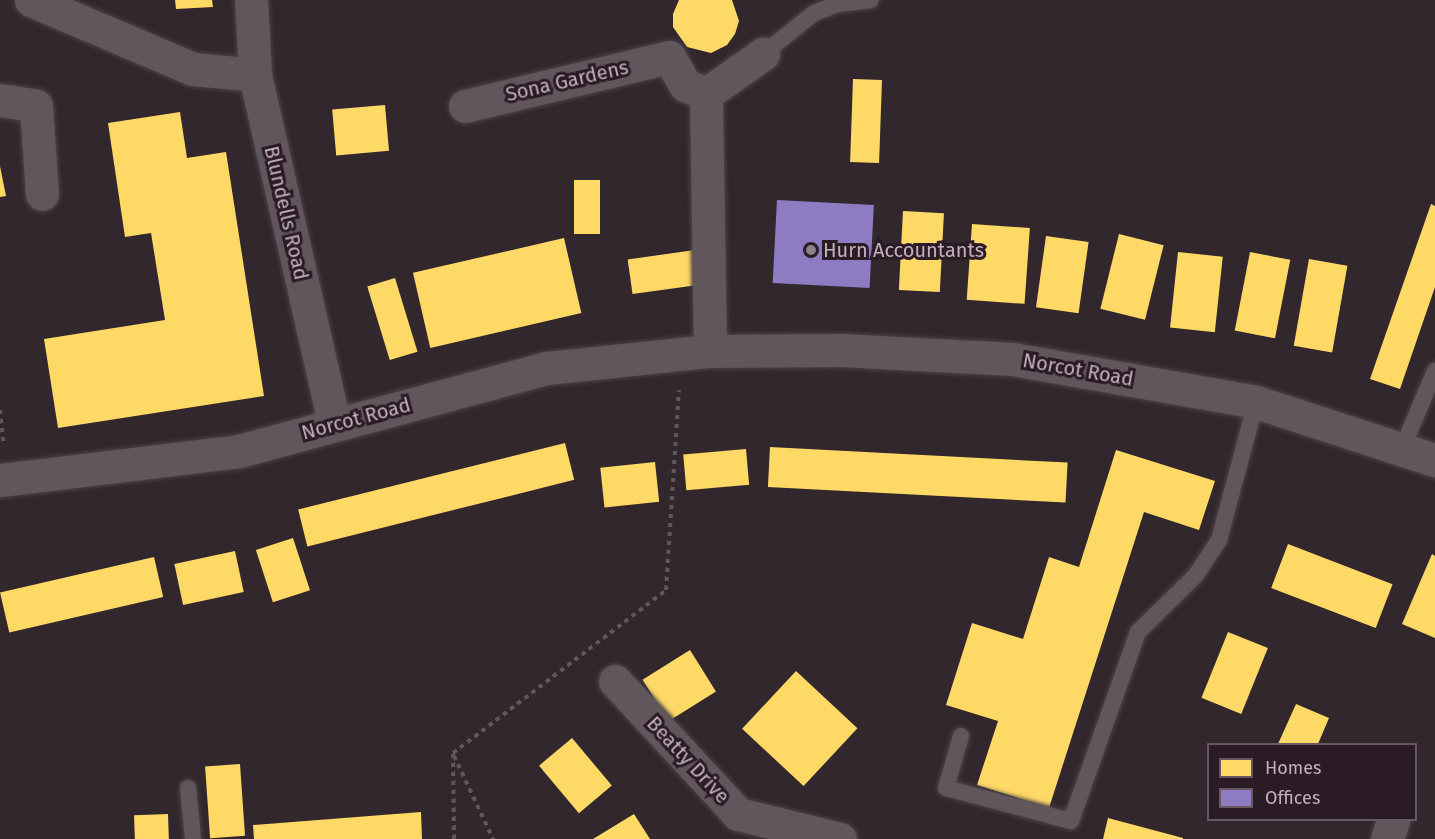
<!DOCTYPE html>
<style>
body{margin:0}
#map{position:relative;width:1435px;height:839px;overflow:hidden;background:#32272d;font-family:"Fira Sans",sans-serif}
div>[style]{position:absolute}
.homes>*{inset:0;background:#ffd966;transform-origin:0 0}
.offices>*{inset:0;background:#8e7cc3;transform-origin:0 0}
.path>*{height:4px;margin-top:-2px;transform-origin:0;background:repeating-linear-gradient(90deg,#5f575d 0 4.5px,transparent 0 9px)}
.roads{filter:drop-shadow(0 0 2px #4b4348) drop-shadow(0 0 2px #4b4348)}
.service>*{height:16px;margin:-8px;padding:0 8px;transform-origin:8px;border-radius:8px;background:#60565c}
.minor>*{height:33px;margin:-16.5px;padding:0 16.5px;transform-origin:16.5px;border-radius:16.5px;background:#60565c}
.tertiary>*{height:33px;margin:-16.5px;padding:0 16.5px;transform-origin:16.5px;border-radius:16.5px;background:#60565c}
.dots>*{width:16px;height:16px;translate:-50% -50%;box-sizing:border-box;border:3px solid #2b1b25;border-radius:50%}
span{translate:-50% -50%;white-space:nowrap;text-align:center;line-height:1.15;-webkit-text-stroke:6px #2b1b25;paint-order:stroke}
.street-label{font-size:20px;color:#c3b1bb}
.poi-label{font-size:20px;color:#c3b1bb}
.left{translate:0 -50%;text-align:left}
.legend{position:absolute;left:1207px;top:743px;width:210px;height:78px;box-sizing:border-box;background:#2b1b25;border:2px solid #685761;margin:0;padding:8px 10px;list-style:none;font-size:18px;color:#c3b1bb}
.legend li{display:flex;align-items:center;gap:12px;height:30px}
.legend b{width:30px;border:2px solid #685761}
</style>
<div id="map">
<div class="homes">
<i style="clip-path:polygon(175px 0,212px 0,213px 7px,176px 9px)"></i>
<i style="clip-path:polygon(679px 0,732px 0,739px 21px,735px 34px,727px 45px,711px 53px,687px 47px,673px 27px,673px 14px)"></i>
<i style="left:853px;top:79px;width:29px;height:83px;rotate:2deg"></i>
<i style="left:385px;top:105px;width:46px;height:53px;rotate:85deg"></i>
<i style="clip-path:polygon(180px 112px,187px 158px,226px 152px,264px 396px,58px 428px,44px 339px,165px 320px,151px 233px,125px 237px,108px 123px)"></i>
<i style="clip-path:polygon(0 166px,6px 196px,0 197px)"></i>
<i style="left:574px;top:180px;width:26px;height:54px"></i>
<i style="clip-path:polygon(1431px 204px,1435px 206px,1435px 287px,1400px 389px,1370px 379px)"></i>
<i style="left:903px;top:211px;width:41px;height:79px;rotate:3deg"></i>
<i style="left:972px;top:224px;width:58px;height:76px;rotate:4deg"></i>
<i style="left:1119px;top:234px;width:46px;height:77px;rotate:14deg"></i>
<i style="left:1046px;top:236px;width:43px;height:72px;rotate:8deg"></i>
<i style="left:564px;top:238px;width:77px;height:155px;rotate:77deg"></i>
<i style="left:695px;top:250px;width:35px;height:68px;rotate:82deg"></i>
<i style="left:1178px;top:252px;width:45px;height:76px;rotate:6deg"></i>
<i style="left:1250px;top:252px;width:41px;height:80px;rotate:11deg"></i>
<i style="left:1309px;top:259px;width:39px;height:88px;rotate:10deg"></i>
<i style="left:395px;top:278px;width:77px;height:29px;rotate:73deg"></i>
<i style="left:565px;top:443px;width:38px;height:275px;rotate:76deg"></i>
<i style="left:770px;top:447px;width:298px;height:40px;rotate:3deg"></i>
<i style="left:746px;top:449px;width:36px;height:63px;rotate:85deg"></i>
<i style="clip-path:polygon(1116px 450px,1215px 481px,1199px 530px,1144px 512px,1049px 808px,977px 785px,998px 721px,946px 705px,972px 623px,1023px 639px,1049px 557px,1079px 567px)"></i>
<i style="left:655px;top:462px;width:40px;height:55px;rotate:84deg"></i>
<i style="left:293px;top:538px;width:55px;height:39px;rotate:72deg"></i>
<i style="left:1288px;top:544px;width:112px;height:47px;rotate:21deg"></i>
<i style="left:235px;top:551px;width:42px;height:62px;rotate:78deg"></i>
<i style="clip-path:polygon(1432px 554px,1435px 556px,1435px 638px,1402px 624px)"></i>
<i style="left:154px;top:557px;width:41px;height:158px;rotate:77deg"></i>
<i style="left:1228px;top:632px;width:43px;height:71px;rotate:22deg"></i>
<i style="left:690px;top:650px;width:49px;height:56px;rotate:58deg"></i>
<i style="left:796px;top:671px;width:84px;height:79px;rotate:43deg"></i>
<i style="clip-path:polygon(1296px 704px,1329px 718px,1318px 744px,1278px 744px)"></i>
<i style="left:572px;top:738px;width:62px;height:43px;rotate:50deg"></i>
<i style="left:240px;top:764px;width:72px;height:35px;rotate:86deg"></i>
<i style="clip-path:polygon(421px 812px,422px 839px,254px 839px,253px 825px)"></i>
<i style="left:168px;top:814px;width:25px;height:34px;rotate:88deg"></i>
<i style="clip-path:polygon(634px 814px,650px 839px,593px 839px)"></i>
<i style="clip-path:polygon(1108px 818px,1183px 838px,1183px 839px,1103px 839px)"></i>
</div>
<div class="offices">
<i style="left:777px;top:200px;width:97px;height:83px;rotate:3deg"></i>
</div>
<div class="path">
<i style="left:0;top:410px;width:36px;rotate:84deg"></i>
<i style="left:454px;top:756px;width:92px;rotate:64.8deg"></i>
<i style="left:454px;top:839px;width:86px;rotate:-90.7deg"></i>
<i style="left:453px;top:753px;width:268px;rotate:-37.4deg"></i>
<i style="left:666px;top:590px;width:200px;rotate:-86.3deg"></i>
</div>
<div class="roads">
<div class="service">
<i style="left:763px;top:54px;width:65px;rotate:-38.8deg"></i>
<i style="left:814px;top:13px;width:26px;rotate:-21deg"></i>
<i style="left:838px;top:4px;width:33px;rotate:-7deg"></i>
<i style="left:1402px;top:449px;width:85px;rotate:-67.1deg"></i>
<i style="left:961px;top:736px;width:54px;rotate:106.1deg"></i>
<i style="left:946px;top:788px;width:129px;rotate:14.8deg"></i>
<i style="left:1071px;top:821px;width:201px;rotate:-70.5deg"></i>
<i style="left:1138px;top:632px;width:81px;rotate:-44.5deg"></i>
<i style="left:1196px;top:575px;width:42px;rotate:-56.7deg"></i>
<i style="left:1219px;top:540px;width:143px;rotate:-75deg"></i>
<i style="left:188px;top:788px;width:51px;rotate:84.4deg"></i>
</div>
<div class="minor">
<i style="left:31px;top:0;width:176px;rotate:23.1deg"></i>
<i style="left:193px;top:69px;width:62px;rotate:5.5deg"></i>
<i style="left:251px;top:0;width:75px;rotate:86.9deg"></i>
<i style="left:255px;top:75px;width:358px;rotate:77.2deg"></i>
<i style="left:0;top:100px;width:36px;rotate:9deg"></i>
<i style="left:36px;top:106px;width:88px;rotate:86.1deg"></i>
<i style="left:465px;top:106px;width:210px;rotate:-13.5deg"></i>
<i style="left:669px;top:57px;width:32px;rotate:60deg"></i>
<i style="left:685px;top:85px;width:23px;rotate:23deg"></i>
<i style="left:710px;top:351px;width:257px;rotate:-90.9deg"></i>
<i style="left:706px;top:94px;width:70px;rotate:-35.1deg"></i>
<i style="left:615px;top:681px;width:181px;rotate:47.2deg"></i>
<i style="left:738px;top:814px;width:105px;rotate:13.8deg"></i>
<i style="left:1387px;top:839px;width:20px;rotate:-72deg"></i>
</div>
<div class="tertiary">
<i style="left:0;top:480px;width:241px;rotate:-6.9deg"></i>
<i style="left:239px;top:451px;width:319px;rotate:-15.1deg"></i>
<i style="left:547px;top:368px;width:164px;rotate:-6deg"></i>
<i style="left:710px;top:351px;width:132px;rotate:-0.4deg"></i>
<i style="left:842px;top:350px;width:171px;rotate:3deg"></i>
<i style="left:1013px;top:359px;width:247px;rotate:10deg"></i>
<i style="left:1256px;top:402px;width:188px;rotate:18deg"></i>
</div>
</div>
<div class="dots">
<i style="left:811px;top:250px;background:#908189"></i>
</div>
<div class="street-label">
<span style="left:567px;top:81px;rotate:-13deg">Sona Gardens</span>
<span style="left:286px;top:213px;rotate:77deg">Blundells Road</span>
<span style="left:1078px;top:370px;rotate:10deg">Norcot Road</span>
<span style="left:356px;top:419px;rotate:-15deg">Norcot Road</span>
<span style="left:688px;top:760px;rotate:47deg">Beatty Drive</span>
</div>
<div class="poi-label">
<span class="left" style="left:823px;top:250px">Hurn Accountants</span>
</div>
<ul class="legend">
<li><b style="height:16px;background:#ffd966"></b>Homes</li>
<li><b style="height:16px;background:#8e7cc3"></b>Offices</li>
</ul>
</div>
